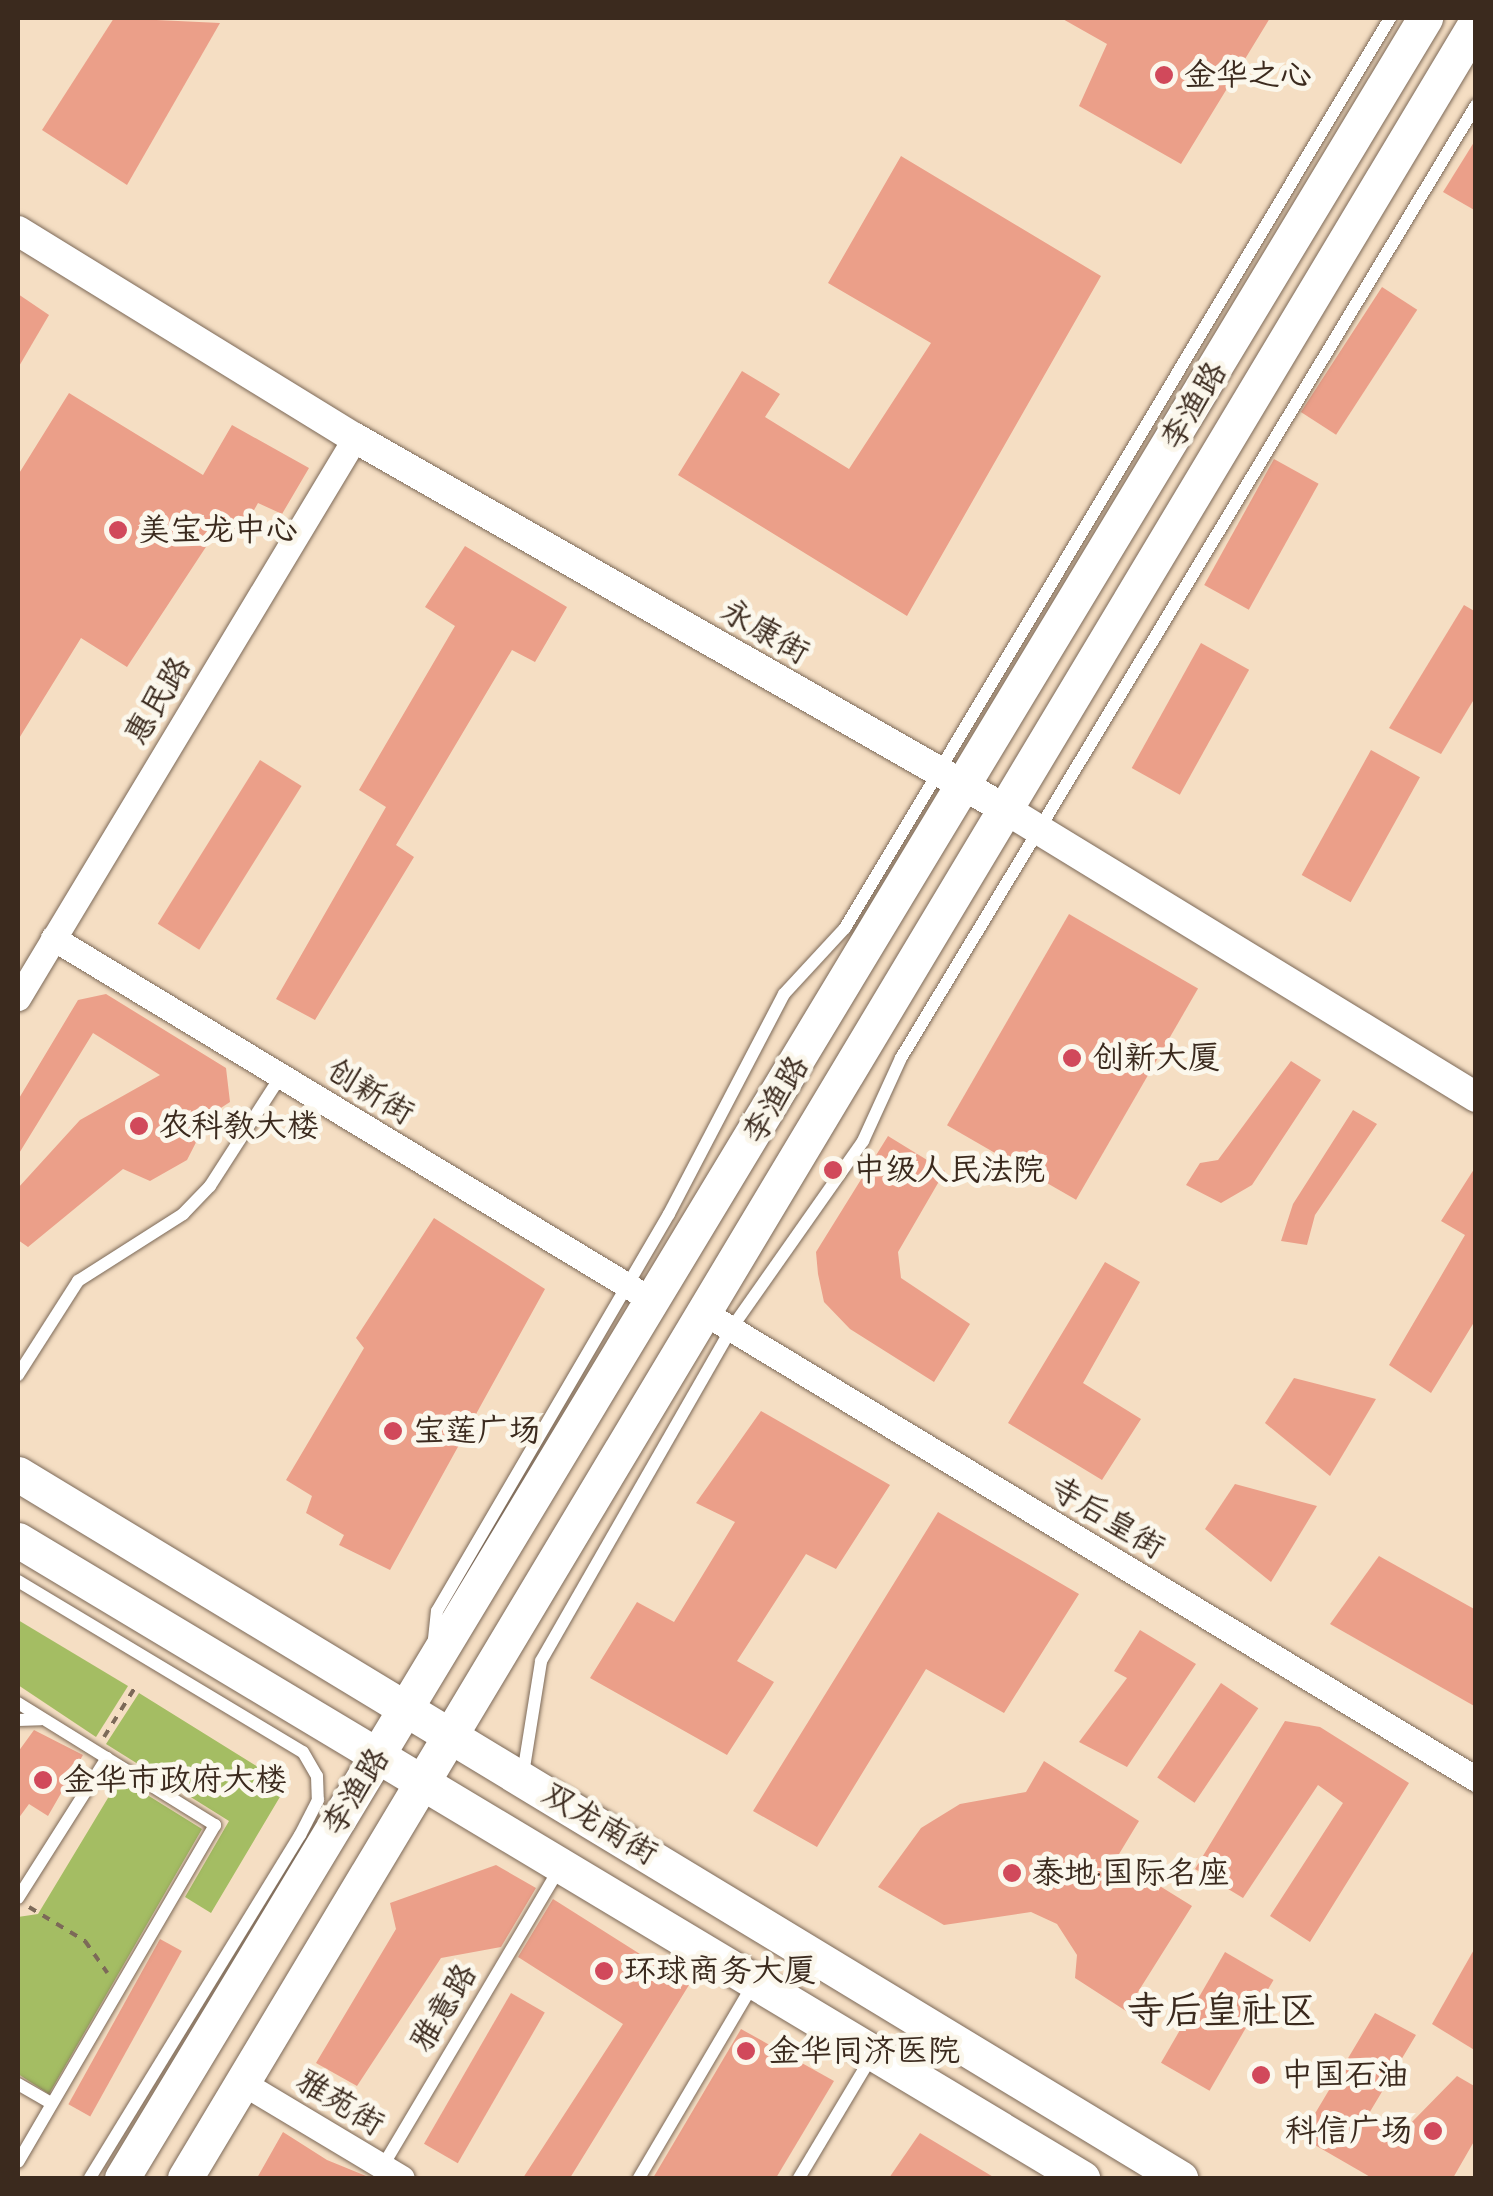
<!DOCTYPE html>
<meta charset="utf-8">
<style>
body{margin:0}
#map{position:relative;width:1493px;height:2196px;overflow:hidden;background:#f5dec3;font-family:"Comic Neue","LXGW WenKai TC",sans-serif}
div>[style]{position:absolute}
.green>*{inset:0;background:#a4bd63}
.building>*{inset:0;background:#eb9f89;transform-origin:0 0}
.path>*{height:4px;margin-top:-2px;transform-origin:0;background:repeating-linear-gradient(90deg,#7c6958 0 8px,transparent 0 16px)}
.roads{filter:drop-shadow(0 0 2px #7c6958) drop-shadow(0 0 2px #7c6958)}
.service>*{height:12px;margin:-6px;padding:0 6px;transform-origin:6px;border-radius:6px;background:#fff}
.minor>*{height:25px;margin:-12.5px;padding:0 12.5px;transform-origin:12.5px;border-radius:12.5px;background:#fff}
.tertiary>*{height:30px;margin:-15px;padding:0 15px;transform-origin:15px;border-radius:15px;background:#fff}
.secondary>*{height:35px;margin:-17.5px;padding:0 17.5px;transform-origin:17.5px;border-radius:17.5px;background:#fff}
.dots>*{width:28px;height:28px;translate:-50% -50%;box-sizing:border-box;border:5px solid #fbf7ec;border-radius:50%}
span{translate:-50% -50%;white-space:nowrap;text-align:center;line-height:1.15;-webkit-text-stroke:10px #fbf7ec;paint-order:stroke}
.poi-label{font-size:32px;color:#3b2a1e}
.left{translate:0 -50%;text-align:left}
.right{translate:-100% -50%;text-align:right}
.street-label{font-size:32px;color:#3b2a1e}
.quarter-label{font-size:38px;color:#3b2a1e}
.frame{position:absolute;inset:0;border:20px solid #3b2a1e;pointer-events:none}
</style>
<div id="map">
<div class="green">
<i style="clip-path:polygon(18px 1620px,128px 1686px,96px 1737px,18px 1685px)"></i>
<i style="clip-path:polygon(139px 1693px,287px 1785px,211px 1913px,185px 1897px,229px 1821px,106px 1744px)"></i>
<i style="clip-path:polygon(120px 1778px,202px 1829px,49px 2094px,18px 2074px,18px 1917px,38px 1914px)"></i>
</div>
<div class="building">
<i style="clip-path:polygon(114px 18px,220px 23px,127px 185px,42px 130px)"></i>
<i style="clip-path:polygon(1061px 18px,1270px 18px,1181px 164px,1079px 106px,1107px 44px)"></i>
<i style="clip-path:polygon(1476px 139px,1476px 211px,1443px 192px)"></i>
<i style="clip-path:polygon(901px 156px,1101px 276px,907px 616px,678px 475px,742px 371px,780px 394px,765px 417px,849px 469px,931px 343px,828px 283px)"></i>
<i style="left:1382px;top:287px;width:42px;height:149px;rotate:33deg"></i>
<i style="clip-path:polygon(18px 294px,49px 315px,18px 368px)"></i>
<i style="clip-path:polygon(69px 393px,203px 475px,232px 425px,309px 468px,282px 514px,258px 503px,240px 535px,221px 524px,127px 667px,81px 638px,18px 740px,18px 475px)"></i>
<i style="left:1274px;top:459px;width:51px;height:144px;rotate:29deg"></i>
<i style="clip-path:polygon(465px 546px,567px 607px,535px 662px,512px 650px,396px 845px,414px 857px,315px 1020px,276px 999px,386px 807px,359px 790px,455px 626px,425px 607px)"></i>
<i style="clip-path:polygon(1464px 605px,1476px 612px,1476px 696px,1441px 754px,1389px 728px)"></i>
<i style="left:1201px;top:643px;width:55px;height:143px;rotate:29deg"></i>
<i style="left:1371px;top:750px;width:56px;height:143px;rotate:29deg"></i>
<i style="left:260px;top:760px;width:49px;height:193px;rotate:32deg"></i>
<i style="left:1069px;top:914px;width:149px;height:244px;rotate:30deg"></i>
<i style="clip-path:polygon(106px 994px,226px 1068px,230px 1102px,210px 1115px,187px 1160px,150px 1181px,123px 1169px,28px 1247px,18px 1240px,18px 1188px,80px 1120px,160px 1075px,93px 1033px,18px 1155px,18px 1100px,78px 1000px)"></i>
<i style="clip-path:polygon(1291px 1061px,1321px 1080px,1252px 1185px,1221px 1203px,1186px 1185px,1200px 1163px,1218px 1160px)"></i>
<i style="clip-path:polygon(1353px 1110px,1377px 1124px,1315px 1215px,1307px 1245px,1281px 1241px,1293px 1204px)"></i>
<i style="clip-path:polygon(888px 1136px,945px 1171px,898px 1252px,901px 1278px,970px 1324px,934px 1382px,850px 1329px,824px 1302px,818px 1274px,816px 1252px)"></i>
<i style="clip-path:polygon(1476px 1166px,1476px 1319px,1431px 1393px,1389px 1365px,1465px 1235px,1441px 1221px)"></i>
<i style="clip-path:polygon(434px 1218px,545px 1289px,390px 1570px,339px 1545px,344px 1535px,306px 1513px,312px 1496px,286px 1480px,364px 1348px,356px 1338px)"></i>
<i style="clip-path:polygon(1105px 1262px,1140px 1282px,1083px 1383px,1141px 1419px,1102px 1480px,1008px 1423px)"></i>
<i style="clip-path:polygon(1294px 1378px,1376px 1399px,1330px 1476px,1265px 1423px)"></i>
<i style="clip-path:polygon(761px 1411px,890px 1485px,836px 1569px,806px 1554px,737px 1661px,774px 1682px,727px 1755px,590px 1678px,637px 1602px,674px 1622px,735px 1522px,696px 1503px)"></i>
<i style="clip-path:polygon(1235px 1484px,1317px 1506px,1271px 1582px,1205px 1529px)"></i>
<i style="clip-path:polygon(938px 1512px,1079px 1594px,1004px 1713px,926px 1669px,817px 1847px,753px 1811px)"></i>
<i style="clip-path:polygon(1379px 1556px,1476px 1610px,1476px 1707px,1330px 1624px)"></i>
<i style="clip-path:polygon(1140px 1630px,1196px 1664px,1127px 1767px,1079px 1742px,1127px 1678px,1114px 1671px)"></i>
<i style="left:1221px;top:1683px;width:45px;height:114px;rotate:34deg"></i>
<i style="clip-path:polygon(1285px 1721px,1320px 1727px,1409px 1783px,1310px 1942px,1270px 1916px,1343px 1803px,1318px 1785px,1243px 1898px,1195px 1869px)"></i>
<i style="clip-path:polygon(34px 1730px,83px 1755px,48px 1816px,29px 1804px,18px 1819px,18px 1752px)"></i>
<i style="clip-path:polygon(1044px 1761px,1139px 1821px,1116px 1859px,1192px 1906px,1126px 2011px,1075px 1978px,1077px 1955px,1057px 1924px,1031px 1912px,944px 1925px,878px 1887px,921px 1828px,960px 1804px,1026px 1792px)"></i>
<i style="clip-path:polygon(496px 1865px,536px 1888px,501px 1947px,441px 1958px,357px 2086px,316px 2063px,396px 1929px,390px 1903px)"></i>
<i style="clip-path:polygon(553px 1899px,689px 1985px,570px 2178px,523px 2178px,623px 2024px,518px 1957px)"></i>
<i style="left:160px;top:1939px;width:25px;height:189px;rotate:29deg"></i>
<i style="clip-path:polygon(1476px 1946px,1476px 2051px,1432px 2024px)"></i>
<i style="left:1225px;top:1952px;width:56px;height:128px;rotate:30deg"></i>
<i style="left:511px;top:1993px;width:39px;height:174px;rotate:30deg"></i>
<i style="clip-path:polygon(1375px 2013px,1416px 2035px,1362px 2125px,1411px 2123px,1457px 2076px,1476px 2087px,1476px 2138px,1453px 2178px,1372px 2178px,1301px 2137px)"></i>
<i style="clip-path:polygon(741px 2029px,834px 2081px,776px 2178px,653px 2178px)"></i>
<i style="clip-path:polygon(283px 2132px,327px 2160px,371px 2178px,257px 2178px)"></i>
<i style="clip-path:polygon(920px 2133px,995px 2178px,889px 2178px)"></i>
</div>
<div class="path">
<i style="left:104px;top:1737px;width:60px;rotate:-57.9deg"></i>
<i style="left:29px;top:1907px;width:66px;rotate:31.3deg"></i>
<i style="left:85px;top:1941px;width:39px;rotate:55deg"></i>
</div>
<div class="roads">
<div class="service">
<i style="left:18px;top:1375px;width:112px;rotate:-57.4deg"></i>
<i style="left:78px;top:1281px;width:125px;rotate:-32.5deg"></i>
<i style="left:183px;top:1214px;width:39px;rotate:-46deg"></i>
<i style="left:210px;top:1186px;width:131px;rotate:-57.2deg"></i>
<i style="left:18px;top:1581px;width:332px;rotate:31deg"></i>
<i style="left:303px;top:1752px;width:28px;rotate:60deg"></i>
<i style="left:317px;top:1776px;width:24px;rotate:88deg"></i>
<i style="left:318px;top:1800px;width:39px;rotate:117deg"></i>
<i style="left:300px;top:1835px;width:402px;rotate:121.5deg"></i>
<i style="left:434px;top:1639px;width:28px;rotate:-84deg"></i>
<i style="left:437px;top:1611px;width:460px;rotate:-59.7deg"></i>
<i style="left:669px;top:1214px;width:248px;rotate:-62.4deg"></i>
<i style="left:784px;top:994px;width:90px;rotate:-47.3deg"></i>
<i style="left:845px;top:928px;width:1061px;rotate:-59.08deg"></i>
<i style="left:18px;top:1703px;width:232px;rotate:31.8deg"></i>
<i style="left:215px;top:1825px;width:390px;rotate:120.3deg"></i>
<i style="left:18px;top:1720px;width:23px;rotate:-2deg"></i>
<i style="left:523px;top:1774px;width:114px;rotate:-80.9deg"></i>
<i style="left:541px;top:1661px;width:383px;rotate:-60.2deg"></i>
<i style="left:731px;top:1329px;width:230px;rotate:-54.9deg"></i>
<i style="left:863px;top:1141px;width:91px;rotate:-65.4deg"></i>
<i style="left:901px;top:1058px;width:1113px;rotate:-58.89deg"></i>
<i style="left:18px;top:1898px;width:166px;rotate:-57.6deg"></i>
<i style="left:18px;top:2084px;width:38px;rotate:30deg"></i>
<i style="left:381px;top:2169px;width:349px;rotate:-59.3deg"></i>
<i style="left:639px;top:2178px;width:226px;rotate:-59.5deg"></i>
<i style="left:799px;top:2178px;width:142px;rotate:-59.1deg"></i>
</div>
<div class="minor">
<i style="left:53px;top:938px;width:701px;rotate:31.17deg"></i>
<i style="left:18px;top:998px;width:654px;rotate:-58.96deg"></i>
<i style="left:705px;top:1313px;width:901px;rotate:31.15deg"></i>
<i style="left:243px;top:2083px;width:185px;rotate:30.9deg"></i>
</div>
<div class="tertiary">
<i style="left:18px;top:231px;width:395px;rotate:31.6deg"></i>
<i style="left:355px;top:438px;width:748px;rotate:29.72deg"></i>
<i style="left:1005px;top:809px;width:552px;rotate:31.44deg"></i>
</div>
<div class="secondary">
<i style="left:18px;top:1474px;width:1359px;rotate:31.21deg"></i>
<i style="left:18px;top:1540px;width:1241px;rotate:30.95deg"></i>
<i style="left:122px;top:2178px;width:2523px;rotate:-58.9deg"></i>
<i style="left:185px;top:2178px;width:2512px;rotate:-59.08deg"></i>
</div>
</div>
<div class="dots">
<i style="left:1164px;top:75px;background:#d1495b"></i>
<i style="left:118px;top:530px;background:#d1495b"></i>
<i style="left:1072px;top:1058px;background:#d1495b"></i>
<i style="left:139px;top:1126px;background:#d1495b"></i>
<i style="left:833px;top:1170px;background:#d1495b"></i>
<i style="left:393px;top:1431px;background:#d1495b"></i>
<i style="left:43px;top:1780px;background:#d1495b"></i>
<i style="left:1012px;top:1873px;background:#d1495b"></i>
<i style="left:604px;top:1971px;background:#d1495b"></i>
<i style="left:746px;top:2051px;background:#d1495b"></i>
<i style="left:1261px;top:2075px;background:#d1495b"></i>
<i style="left:1433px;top:2131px;background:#d1495b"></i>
</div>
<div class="poi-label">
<span class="left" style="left:1184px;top:75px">金华之心</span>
<span class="left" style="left:138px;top:530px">美宝龙中心</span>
<span class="left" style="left:1092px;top:1058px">创新大厦</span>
<span class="left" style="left:159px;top:1126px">农科教大楼</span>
<span class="left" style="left:853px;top:1170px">中级人民法院</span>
<span class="left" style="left:413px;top:1431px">宝莲广场</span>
<span class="left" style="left:63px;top:1780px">金华市政府大楼</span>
<span class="left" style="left:1032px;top:1873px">泰地·国际名座</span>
<span class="left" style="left:624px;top:1971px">环球商务大厦</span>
<span class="left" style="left:768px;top:2051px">金华同济医院</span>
<span class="left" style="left:1281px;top:2075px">中国石油</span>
<span class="right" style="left:1413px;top:2131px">科信广场</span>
</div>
<div class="street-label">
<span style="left:1194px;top:406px;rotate:-59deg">李渔路</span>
<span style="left:765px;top:632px;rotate:30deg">永康街</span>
<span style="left:158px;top:701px;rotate:-59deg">惠民路</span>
<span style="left:370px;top:1092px;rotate:31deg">创新街</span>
<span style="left:776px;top:1100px;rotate:-59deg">李渔路</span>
<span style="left:1107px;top:1518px;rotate:31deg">寺后皇街</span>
<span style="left:356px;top:1792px;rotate:-58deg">李渔路</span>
<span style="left:600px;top:1824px;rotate:31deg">双龙南街</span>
<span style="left:444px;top:2008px;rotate:-59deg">雅意路</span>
<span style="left:340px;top:2103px;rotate:31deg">雅苑街</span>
</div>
<div class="quarter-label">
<span style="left:1222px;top:2012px">寺后皇社区</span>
</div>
<div class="frame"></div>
</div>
